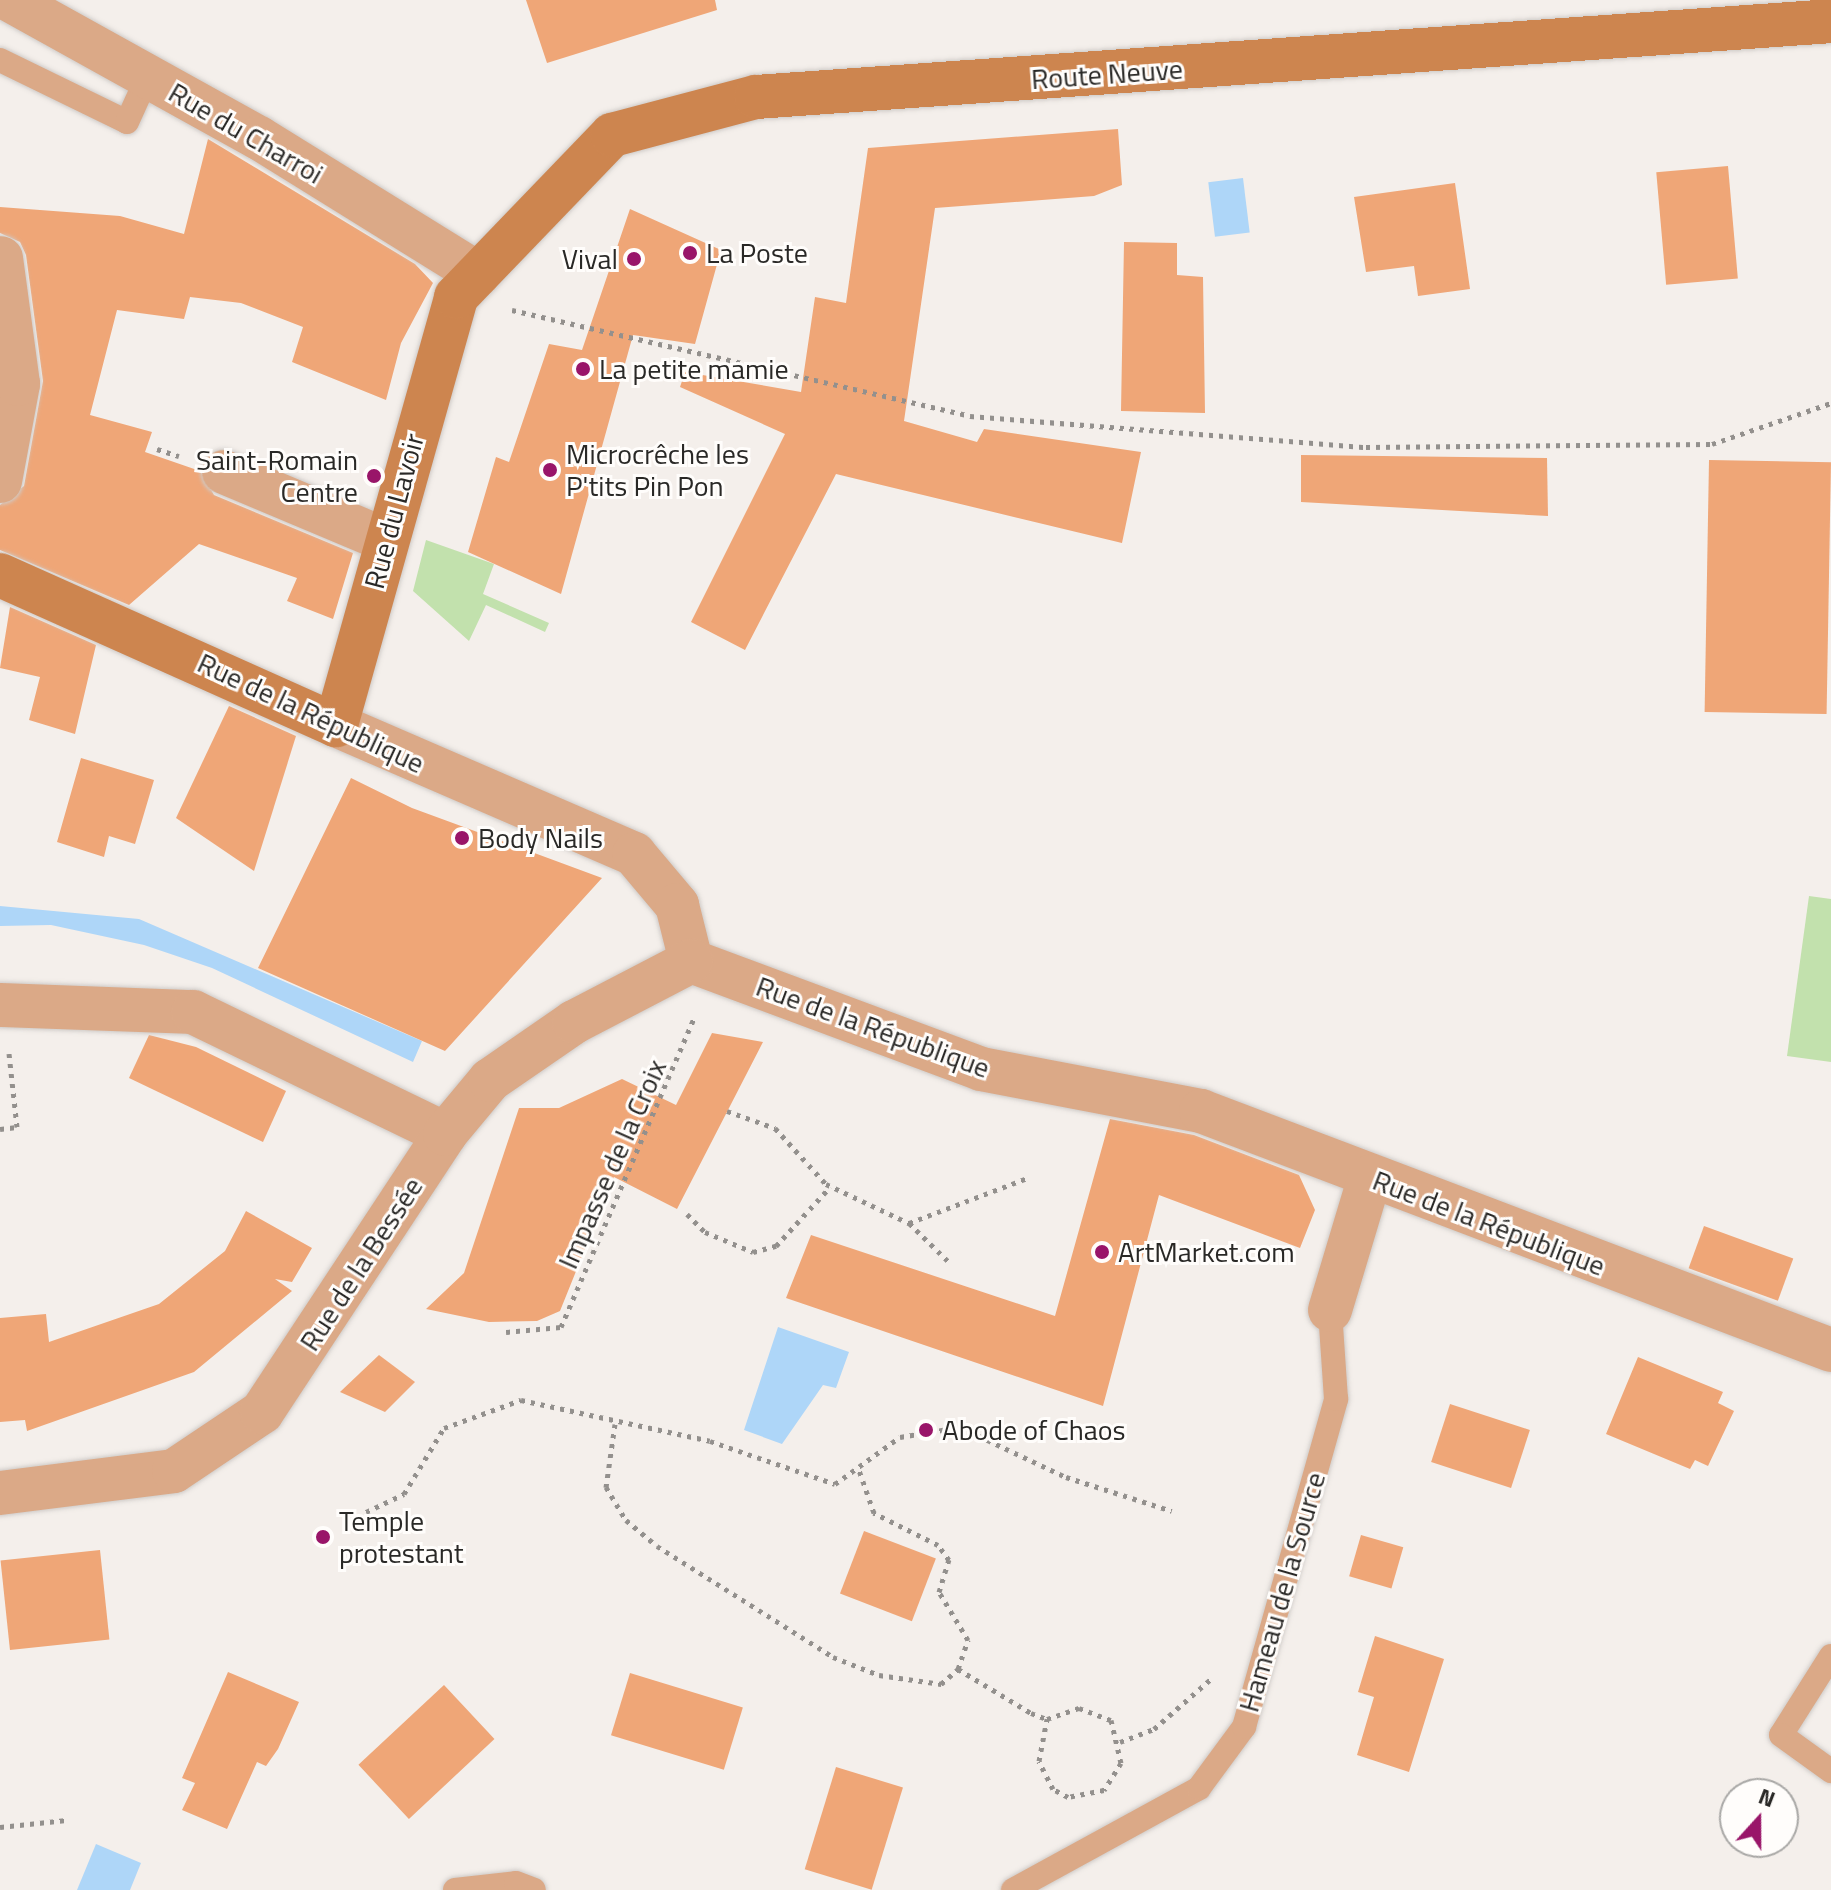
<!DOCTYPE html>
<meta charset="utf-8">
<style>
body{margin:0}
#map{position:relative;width:1831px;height:1890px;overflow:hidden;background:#f4efeb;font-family:"Titillium Web",sans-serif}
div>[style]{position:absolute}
.green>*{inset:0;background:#c2e1ad}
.water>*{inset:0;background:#aed6f8;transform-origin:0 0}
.building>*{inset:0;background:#efa677;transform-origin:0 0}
.path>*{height:5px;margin-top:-2.5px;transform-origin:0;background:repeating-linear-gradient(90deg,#93908d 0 4px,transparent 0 10px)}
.roads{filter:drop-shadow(0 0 2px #cfcbc8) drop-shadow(0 0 2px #cfcbc8)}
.service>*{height:24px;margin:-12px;padding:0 12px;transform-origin:12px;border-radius:12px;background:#dba987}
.minor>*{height:44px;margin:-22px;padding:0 22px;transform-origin:22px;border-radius:22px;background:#dba987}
.secondary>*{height:44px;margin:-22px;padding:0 22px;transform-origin:22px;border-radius:22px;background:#cd854f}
.dots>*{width:22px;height:22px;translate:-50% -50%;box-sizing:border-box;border:4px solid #fffdfb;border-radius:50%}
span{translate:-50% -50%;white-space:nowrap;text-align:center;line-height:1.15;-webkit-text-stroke:6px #fffdfb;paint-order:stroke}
.street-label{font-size:28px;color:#292826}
.poi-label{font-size:28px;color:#292826}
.left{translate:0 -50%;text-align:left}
.right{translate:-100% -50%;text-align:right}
.north{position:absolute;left:1719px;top:1778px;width:80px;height:80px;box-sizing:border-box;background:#fffdfb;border:2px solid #a9a8a6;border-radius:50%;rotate:21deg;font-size:22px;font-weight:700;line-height:32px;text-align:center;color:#292826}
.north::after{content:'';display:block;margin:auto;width:28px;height:36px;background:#991569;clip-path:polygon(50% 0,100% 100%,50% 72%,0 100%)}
</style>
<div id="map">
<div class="green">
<i style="clip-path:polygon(426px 540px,494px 564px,483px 594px,549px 623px,545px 632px,486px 605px,469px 641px,413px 591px)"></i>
<i style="clip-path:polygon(1809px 896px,1831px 899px,1831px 1062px,1787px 1056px)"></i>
</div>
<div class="water">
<i style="left:1243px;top:178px;width:55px;height:35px;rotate:83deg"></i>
<i style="clip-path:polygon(0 906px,139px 919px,422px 1041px,413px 1062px,212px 968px,144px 945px,51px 925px,0 926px)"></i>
<i style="clip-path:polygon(778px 1327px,849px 1352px,836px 1388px,823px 1385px,782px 1444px,744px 1430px)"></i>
<i style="clip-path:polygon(96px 1844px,141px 1863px,130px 1890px,77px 1890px)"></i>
</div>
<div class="building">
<i style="clip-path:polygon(526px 0,715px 0,717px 10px,547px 63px)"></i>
<i style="clip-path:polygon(1118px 129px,1122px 185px,1094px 196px,935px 208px,904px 421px,977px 442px,984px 429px,1141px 452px,1122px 543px,836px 474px,745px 650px,691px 622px,785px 434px,680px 387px,685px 372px,801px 392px,815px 297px,846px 303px,868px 148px)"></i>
<i style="clip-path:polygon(208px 139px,415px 264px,433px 283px,401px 343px,386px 400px,292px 362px,303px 327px,241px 303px,190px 297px,184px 319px,117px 310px,90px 415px,152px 432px,145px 452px,200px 471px,214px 495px,353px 553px,333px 619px,287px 601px,297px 578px,199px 544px,129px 605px,0 550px,0 505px,24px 486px,43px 381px,26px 255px,20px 242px,0 233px,0 207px,120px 216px,184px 234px)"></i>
<i style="left:1728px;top:166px;width:113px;height:72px;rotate:85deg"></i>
<i style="clip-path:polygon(1455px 183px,1470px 289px,1418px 296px,1414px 266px,1366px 272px,1354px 197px)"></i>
<i style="clip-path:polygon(630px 209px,721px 250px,695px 344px,633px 335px,561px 594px,468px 552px,496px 457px,509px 462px,549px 344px,582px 350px)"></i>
<i style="clip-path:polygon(1124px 242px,1177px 243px,1177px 275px,1203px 277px,1205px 413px,1121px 411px)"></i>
<i style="clip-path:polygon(1301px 455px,1547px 458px,1548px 516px,1301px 502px)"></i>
<i style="left:1709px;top:460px;width:122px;height:252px;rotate:1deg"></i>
<i style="clip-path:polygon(10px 607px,96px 645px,75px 734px,29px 720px,40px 677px,0 668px)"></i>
<i style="clip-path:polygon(229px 706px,296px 736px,254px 871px,176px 818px)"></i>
<i style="clip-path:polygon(81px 758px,154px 780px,135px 844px,109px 836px,104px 857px,57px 842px)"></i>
<i style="clip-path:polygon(351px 778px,412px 808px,602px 878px,445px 1051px,258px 968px)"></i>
<i style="clip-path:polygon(712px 1033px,763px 1042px,677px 1209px,614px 1177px,560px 1311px,537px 1321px,489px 1322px,426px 1309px,464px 1273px,519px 1108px,559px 1108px,622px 1079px,676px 1105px)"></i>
<i style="clip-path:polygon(149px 1035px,196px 1047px,286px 1091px,263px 1142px,129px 1078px)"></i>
<i style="clip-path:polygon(1110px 1119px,1194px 1135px,1299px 1175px,1315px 1210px,1300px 1248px,1159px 1195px,1103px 1406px,786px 1298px,811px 1235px,1055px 1316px)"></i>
<i style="clip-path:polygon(246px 1211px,312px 1248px,292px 1282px,275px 1279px,292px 1291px,194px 1372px,27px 1431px,25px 1420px,0 1422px,0 1318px,46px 1314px,49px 1342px,159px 1304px,225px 1251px)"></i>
<i style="left:1704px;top:1226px;width:95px;height:45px;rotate:20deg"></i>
<i style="clip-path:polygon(379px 1355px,415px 1382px,385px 1412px,340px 1392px)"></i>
<i style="clip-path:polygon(1638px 1357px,1723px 1392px,1718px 1403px,1734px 1411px,1708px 1466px,1695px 1460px,1690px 1469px,1606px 1434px)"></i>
<i style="left:1450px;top:1404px;width:84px;height:61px;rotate:18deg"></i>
<i style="left:864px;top:1531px;width:77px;height:67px;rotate:21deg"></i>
<i style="left:1361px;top:1535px;width:44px;height:43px;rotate:16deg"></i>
<i style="left:100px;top:1550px;width:90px;height:100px;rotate:84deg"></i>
<i style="clip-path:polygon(1375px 1636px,1444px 1659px,1409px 1772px,1357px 1755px,1374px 1697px,1358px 1692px)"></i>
<i style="clip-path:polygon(228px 1672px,299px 1702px,278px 1749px,266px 1766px,257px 1762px,227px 1829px,182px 1810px,195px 1783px,182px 1778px)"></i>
<i style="left:630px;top:1673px;width:118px;height:65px;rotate:17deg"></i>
<i style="left:444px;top:1685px;width:74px;height:117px;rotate:47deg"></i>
<i style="left:836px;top:1767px;width:70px;height:107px;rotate:17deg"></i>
</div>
<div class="path">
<i style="left:512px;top:310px;width:470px;rotate:13deg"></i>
<i style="left:970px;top:416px;width:397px;rotate:4.5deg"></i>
<i style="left:1366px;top:447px;width:346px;rotate:-0.5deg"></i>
<i style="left:1712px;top:444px;width:126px;rotate:-19deg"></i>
<i style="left:157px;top:449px;width:23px;rotate:18deg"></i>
<i style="left:727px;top:1111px;width:51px;rotate:19.5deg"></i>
<i style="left:775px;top:1128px;width:76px;rotate:47.7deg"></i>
<i style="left:826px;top:1184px;width:92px;rotate:25.2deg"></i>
<i style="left:909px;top:1223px;width:54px;rotate:44.3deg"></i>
<i style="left:0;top:1129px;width:17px;rotate:-7deg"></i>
<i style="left:17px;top:1127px;width:74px;rotate:-96.2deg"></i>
<i style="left:687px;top:1214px;width:25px;rotate:45deg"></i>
<i style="left:705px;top:1232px;width:52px;rotate:22.6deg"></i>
<i style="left:753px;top:1252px;width:24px;rotate:-15deg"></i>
<i style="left:776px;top:1246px;width:80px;rotate:-47.5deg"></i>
<i style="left:909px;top:1223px;width:129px;rotate:-20.8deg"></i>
<i style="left:506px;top:1332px;width:55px;rotate:-5.2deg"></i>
<i style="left:561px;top:1327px;width:339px;rotate:-66.7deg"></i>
<i style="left:615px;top:1424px;width:64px;rotate:98.1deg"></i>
<i style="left:606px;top:1487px;width:39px;rotate:59deg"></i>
<i style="left:626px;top:1520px;width:40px;rotate:40deg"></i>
<i style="left:657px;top:1546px;width:208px;rotate:32.2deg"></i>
<i style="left:833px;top:1657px;width:49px;rotate:21.4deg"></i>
<i style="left:879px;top:1675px;width:63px;rotate:8.3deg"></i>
<i style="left:941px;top:1684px;width:23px;rotate:-41deg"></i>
<i style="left:958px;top:1669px;width:31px;rotate:-71deg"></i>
<i style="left:968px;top:1640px;width:56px;rotate:-121.1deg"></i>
<i style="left:939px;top:1592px;width:34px;rotate:-73deg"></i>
<i style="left:949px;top:1560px;width:19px;rotate:-126deg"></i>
<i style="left:938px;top:1545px;width:72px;rotate:-153.4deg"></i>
<i style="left:874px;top:1513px;width:49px;rotate:-109.2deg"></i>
<i style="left:366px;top:1512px;width:42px;rotate:-25.3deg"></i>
<i style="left:404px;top:1494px;width:77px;rotate:-58.8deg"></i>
<i style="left:444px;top:1428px;width:82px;rotate:-20deg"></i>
<i style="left:521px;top:1400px;width:193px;rotate:12.2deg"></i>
<i style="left:710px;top:1441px;width:132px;rotate:19deg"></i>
<i style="left:835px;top:1484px;width:80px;rotate:-35.9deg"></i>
<i style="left:900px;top:1437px;width:61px;rotate:-9.5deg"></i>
<i style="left:960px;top:1427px;width:117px;rotate:25.3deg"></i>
<i style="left:1066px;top:1477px;width:111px;rotate:17.8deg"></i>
<i style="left:958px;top:1669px;width:85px;rotate:31.1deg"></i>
<i style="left:1031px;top:1713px;width:17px;rotate:21deg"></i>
<i style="left:1047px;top:1719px;width:34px;rotate:-19deg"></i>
<i style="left:1079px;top:1708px;width:34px;rotate:21deg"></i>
<i style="left:1111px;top:1720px;width:44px;rotate:76.9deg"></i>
<i style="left:1121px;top:1763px;width:32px;rotate:122deg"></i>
<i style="left:1104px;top:1790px;width:37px;rotate:169deg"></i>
<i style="left:1068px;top:1797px;width:17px;rotate:-152deg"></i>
<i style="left:1053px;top:1789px;width:31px;rotate:-117deg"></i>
<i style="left:1039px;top:1761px;width:43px;rotate:-79.2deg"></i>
<i style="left:1120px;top:1742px;width:36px;rotate:-21deg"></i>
<i style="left:1154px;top:1729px;width:79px;rotate:-41.4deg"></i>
<i style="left:0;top:1827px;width:67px;rotate:-6deg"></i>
</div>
<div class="roads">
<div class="service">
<i style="left:0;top:60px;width:141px;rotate:26deg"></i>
<i style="left:127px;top:122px;width:51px;rotate:-65.5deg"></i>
<i style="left:1831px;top:1656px;width:93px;rotate:122.3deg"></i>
<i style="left:1781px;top:1735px;width:62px;rotate:35.8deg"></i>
<i style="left:455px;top:1890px;width:61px;rotate:-6.5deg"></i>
<i style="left:516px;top:1883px;width:19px;rotate:21deg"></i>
<i style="left:1013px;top:1890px;width:212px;rotate:-28.7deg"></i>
<i style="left:1199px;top:1788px;width:76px;rotate:-53.6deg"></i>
<i style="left:1244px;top:1727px;width:341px;rotate:-74.3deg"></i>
<i style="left:1336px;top:1399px;width:89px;rotate:-93.9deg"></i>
</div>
<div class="minor">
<i style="left:10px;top:0;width:285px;rotate:29deg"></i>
<i style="left:259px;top:138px;width:258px;rotate:31.8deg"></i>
<i style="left:224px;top:472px;width:176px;rotate:22.8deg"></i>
<i style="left:0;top:481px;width:99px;rotate:-79.5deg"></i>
<i style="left:18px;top:384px;width:127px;rotate:-97.7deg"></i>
<i style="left:336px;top:725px;width:325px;rotate:23.4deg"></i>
<i style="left:634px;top:854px;width:67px;rotate:49.9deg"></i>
<i style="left:677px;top:905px;width:58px;rotate:76deg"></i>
<i style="left:691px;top:961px;width:309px;rotate:20.4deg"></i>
<i style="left:981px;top:1069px;width:224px;rotate:10.8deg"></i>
<i style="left:1201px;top:1111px;width:674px;rotate:20.77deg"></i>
<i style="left:0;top:1005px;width:193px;rotate:2.1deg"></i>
<i style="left:193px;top:1012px;width:280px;rotate:25.8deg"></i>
<i style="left:1330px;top:1310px;width:139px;rotate:-73.3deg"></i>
<i style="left:0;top:1493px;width:175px;rotate:-7.2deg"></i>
<i style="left:174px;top:1471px;width:106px;rotate:-33.8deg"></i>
<i style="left:262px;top:1412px;width:333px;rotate:-56.6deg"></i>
<i style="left:445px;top:1134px;width:70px;rotate:-50.2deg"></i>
<i style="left:490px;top:1080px;width:102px;rotate:-34.6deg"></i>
<i style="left:574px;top:1022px;width:132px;rotate:-27.5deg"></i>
</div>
<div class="secondary">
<i style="left:0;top:575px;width:368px;rotate:24.1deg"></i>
<i style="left:336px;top:725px;width:445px;rotate:-74.3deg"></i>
<i style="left:456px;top:297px;width:225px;rotate:-46.1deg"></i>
<i style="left:612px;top:135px;width:149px;rotate:-14.8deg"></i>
<i style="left:756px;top:97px;width:1078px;rotate:-4.04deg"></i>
</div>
</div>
<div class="dots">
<i style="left:690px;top:253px;background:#991569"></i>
<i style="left:634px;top:259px;background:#991569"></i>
<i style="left:583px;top:369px;background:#991569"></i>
<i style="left:550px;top:470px;background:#991569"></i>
<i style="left:374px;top:476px;background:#991569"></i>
<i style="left:462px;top:838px;background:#991569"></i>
<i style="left:1102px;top:1252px;background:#991569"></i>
<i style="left:926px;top:1430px;background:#991569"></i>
<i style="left:323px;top:1537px;background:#991569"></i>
</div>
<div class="street-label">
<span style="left:1107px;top:74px;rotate:-4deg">Route Neuve</span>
<span style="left:246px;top:133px;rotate:30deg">Rue du Charroi</span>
<span style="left:394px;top:511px;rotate:-75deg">Rue du Lavoir</span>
<span style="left:311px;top:713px;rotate:25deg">Rue de la République</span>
<span style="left:873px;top:1027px;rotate:20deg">Rue de la République</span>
<span style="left:612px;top:1164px;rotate:-66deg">Impasse de la Croix</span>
<span style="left:1489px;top:1223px;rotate:21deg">Rue de la République</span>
<span style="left:361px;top:1264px;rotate:-57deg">Rue de la Bessée</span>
<span style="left:1282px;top:1592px;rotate:-74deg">Hameau de la Source</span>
</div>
<div class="poi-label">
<span class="left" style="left:706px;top:253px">La Poste</span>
<span class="right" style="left:618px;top:259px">Vival</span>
<span class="left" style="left:599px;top:369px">La petite mamie</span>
<span class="left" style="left:566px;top:470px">Microcrêche les<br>P'tits Pin Pon</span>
<span class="right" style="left:358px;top:476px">Saint-Romain<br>Centre</span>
<span class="left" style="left:478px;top:838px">Body Nails</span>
<span class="left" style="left:1118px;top:1252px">ArtMarket.com</span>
<span class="left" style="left:942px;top:1430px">Abode of Chaos</span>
<span class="left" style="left:339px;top:1537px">Temple<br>protestant</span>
</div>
<div class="north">N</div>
</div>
